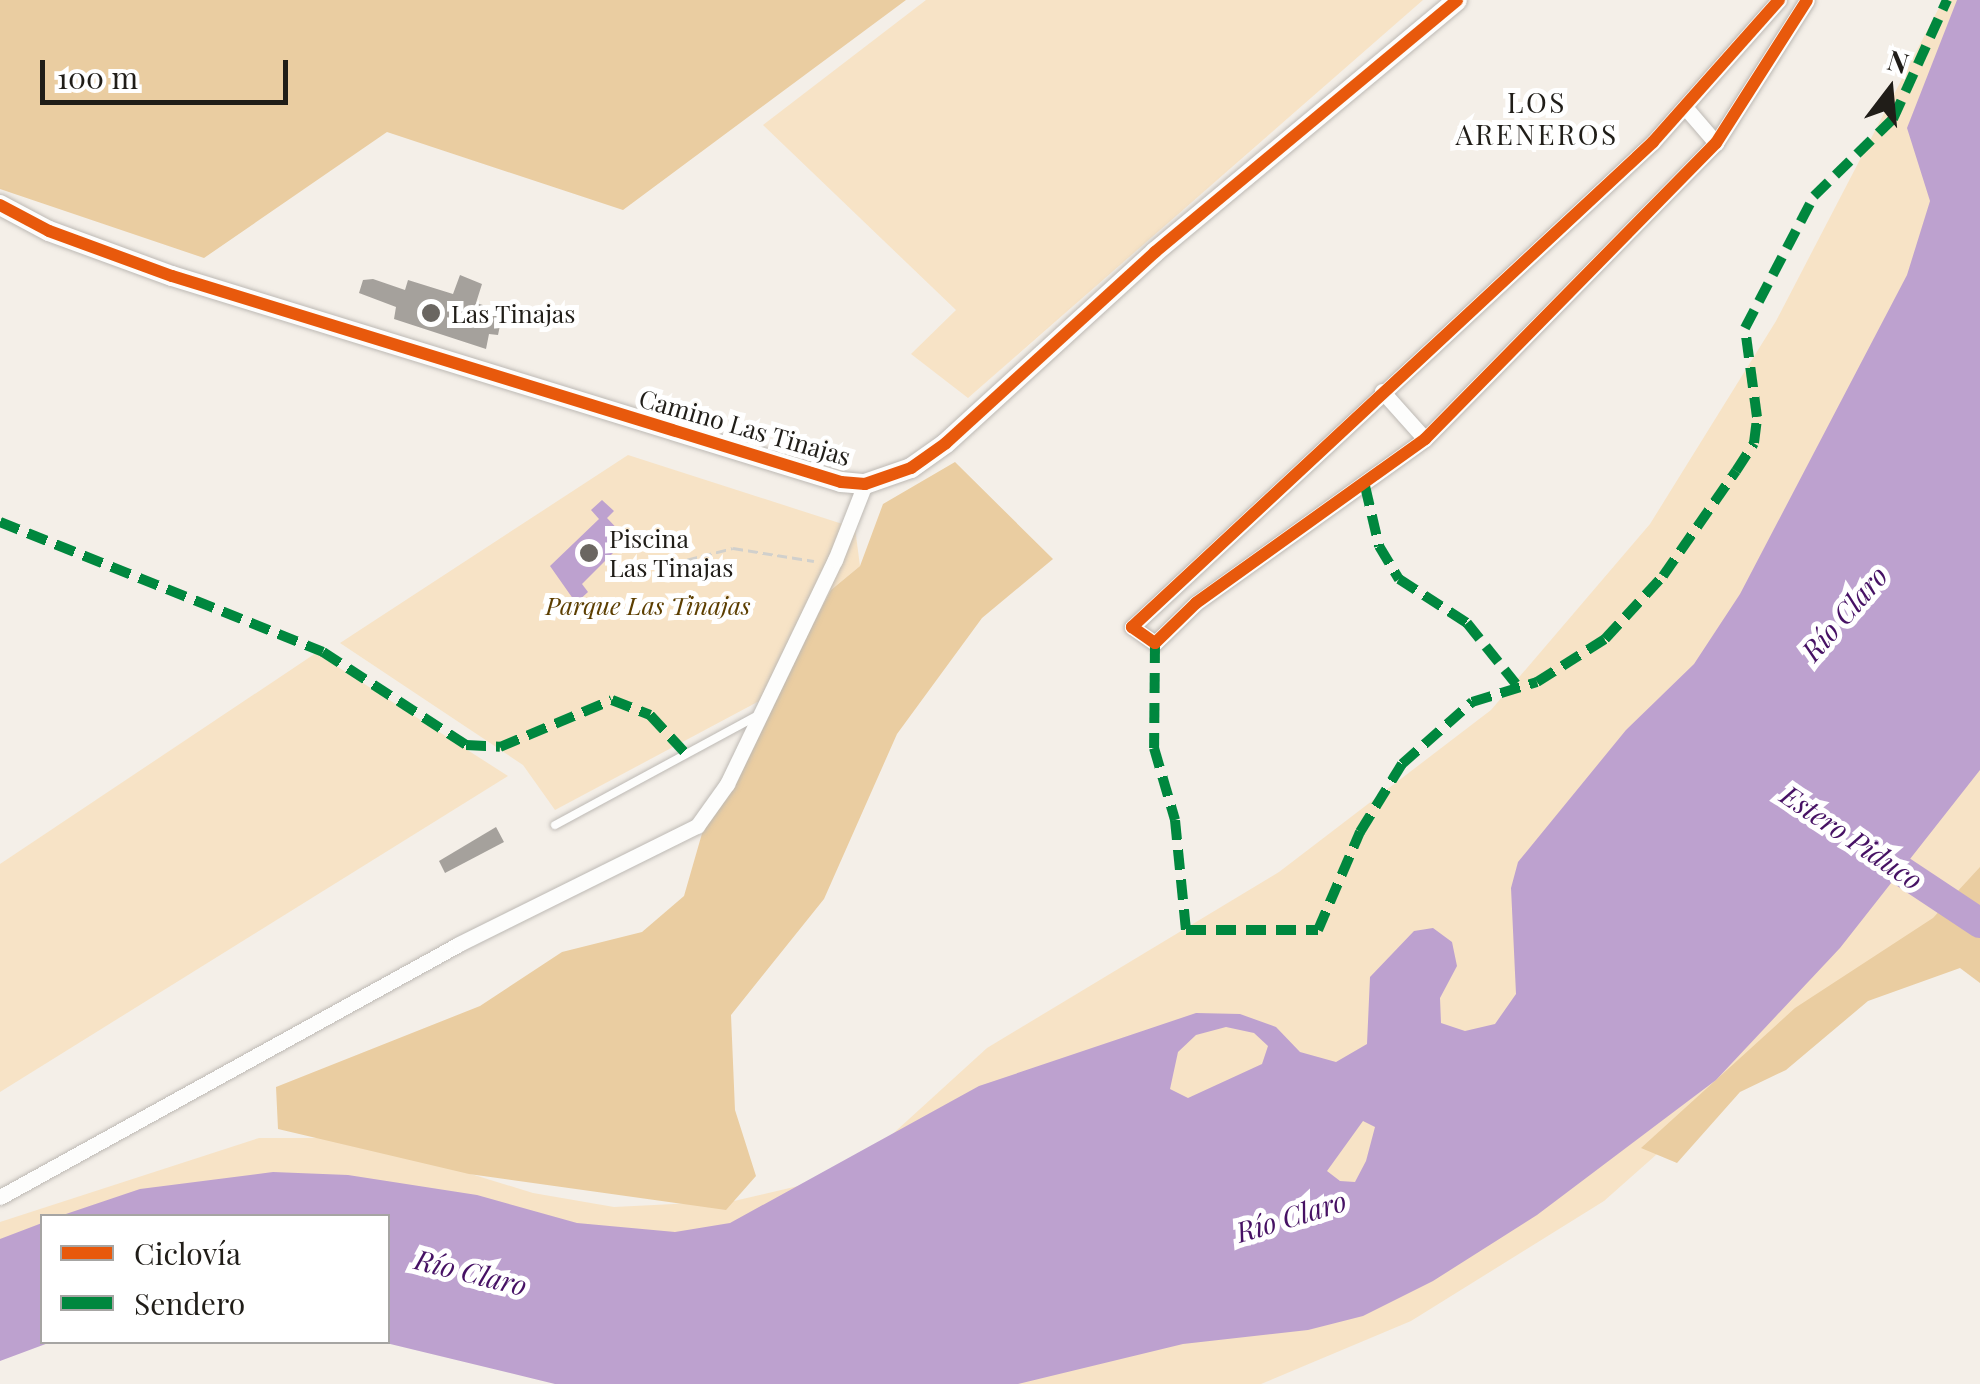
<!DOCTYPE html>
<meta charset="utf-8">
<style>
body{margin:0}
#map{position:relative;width:1980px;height:1384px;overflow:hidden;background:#f4efe8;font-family:"Playfair Display",serif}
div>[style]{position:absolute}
.green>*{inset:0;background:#f7e3c6}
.forest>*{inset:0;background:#eacda1}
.water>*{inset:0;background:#bda1cf}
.river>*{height:30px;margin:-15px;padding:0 15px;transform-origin:15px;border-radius:15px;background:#bda1cf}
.building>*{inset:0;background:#a5a19c}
.path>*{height:2.5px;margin-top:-1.25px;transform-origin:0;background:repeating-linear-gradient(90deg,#d1d0cc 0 10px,transparent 0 15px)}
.roads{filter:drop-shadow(0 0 2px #bdb9b4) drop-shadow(0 0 2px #bdb9b4)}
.service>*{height:8px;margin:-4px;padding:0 4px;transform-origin:4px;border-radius:4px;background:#fdfdfc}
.minor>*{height:15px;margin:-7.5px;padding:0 7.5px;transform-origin:7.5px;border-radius:7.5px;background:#fdfdfc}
.tertiary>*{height:20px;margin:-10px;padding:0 10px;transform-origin:10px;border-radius:10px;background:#fdfdfc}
.quiet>*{height:10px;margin-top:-5px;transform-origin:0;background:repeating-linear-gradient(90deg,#00873e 0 20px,transparent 0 30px)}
.cycleway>*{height:12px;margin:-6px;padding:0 6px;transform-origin:6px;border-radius:6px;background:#e8590c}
.dots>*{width:28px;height:28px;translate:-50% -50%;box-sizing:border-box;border:5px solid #fff;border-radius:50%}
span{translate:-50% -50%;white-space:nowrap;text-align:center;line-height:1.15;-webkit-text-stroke:10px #fff;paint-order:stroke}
.poi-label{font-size:25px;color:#201d18}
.left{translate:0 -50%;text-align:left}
.street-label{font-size:25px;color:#201d18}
.park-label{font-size:25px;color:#5c3e00;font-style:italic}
.neighbourhood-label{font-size:28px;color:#201d18;letter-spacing:2.5px}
.water-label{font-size:28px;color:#461164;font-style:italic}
.legend{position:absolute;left:40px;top:1214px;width:350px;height:130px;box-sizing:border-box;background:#fff;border:2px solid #a6a5a3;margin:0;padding:12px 18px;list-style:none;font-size:30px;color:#201d18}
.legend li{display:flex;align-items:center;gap:20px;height:50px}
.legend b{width:50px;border:2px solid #a6a5a3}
.north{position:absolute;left:1840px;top:40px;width:100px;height:100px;-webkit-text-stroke:8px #fff;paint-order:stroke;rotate:16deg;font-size:28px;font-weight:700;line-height:40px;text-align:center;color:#201d18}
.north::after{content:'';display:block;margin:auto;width:35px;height:45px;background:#201d18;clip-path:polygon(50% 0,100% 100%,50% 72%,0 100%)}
.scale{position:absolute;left:40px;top:60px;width:248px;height:45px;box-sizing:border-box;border:5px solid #201d18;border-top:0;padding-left:12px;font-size:30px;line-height:35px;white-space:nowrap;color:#201d18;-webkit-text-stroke:8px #fff;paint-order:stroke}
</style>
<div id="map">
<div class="green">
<i style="clip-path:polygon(926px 0,1423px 0,968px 398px,911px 354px,956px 310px,763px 125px)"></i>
<i style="clip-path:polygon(1943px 0,1980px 0,1980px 947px,1899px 975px,1762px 1061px,1604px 1201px,1411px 1321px,1261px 1384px,572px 1384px,388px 1216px,42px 1216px,42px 1341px,0 1357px,0 1222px,259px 1138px,354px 1138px,533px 1193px,614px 1207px,734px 1201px,828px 1179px,886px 1140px,987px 1048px,1279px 872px,1491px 710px,1650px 524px,1776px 321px)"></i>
<i style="clip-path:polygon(628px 455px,855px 528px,860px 566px,831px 590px,780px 690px,555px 810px,523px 765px,340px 643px)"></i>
<i style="clip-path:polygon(316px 653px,508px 776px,0 1092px,0 864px)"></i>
</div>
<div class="forest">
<i style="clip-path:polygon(0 0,906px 0,623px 210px,387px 132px,204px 258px,0 189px)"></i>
<i style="clip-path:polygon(955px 462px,1053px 559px,982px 618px,897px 734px,824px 899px,731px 1015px,735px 1110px,756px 1176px,726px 1210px,469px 1174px,278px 1129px,276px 1087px,480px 1006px,562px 952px,642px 932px,684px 896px,703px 830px,831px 590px,860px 566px,883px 504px)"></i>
<i style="clip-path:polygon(1980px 867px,1980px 983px,1960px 968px,1868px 1001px,1786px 1070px,1740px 1092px,1677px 1163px,1641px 1148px,1795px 1008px,1933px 918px)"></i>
</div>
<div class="water">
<i style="clip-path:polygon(evenodd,1957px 0,1980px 0,1980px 770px,1840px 948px,1716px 1080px,1537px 1215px,1433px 1281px,1363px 1316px,1308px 1330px,1183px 1344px,1018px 1384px,555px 1384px,382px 1342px,388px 1342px,388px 1216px,60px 1216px,140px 1189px,273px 1172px,348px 1175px,477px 1195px,577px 1223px,675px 1232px,730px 1223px,979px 1086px,1196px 1013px,1240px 1014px,1276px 1027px,1300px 1052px,1336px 1062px,1367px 1044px,1370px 977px,1414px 931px,1433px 928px,1452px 942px,1457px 966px,1440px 998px,1441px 1023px,1465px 1031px,1495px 1024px,1516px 994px,1511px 888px,1518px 862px,1626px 730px,1694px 664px,1740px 594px,1907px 275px,1930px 201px,1907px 128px,1957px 0,1226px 1027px,1254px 1033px,1268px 1046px,1262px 1064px,1188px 1098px,1170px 1089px,1178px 1052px,1196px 1035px,1226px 1027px,1957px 0,1363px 1121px,1375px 1127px,1366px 1161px,1355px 1182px,1340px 1181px,1327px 1171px,1363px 1121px)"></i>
<i style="clip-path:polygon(602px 500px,614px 511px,607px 518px,627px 539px,582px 584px,588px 592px,576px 603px,550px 566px,599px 519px,591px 510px)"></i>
<i style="clip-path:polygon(42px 1223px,42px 1342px,51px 1342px,0 1361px,0 1239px)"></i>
</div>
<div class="river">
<i style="left:1870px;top:850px;width:132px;rotate:33.6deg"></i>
</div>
<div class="building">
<i style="clip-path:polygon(460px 275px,482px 284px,476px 303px,503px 311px,498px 335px,489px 334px,486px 349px,394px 319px,396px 307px,359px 293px,363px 280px,373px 279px,405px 290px,408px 280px,453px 294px)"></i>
<i style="clip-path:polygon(496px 827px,504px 842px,445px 873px,439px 861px)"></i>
</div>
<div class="path">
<i style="left:658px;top:567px;width:77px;rotate:-14.2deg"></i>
<i style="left:733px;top:548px;width:82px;rotate:9.1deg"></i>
</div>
<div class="roads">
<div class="service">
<i style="left:555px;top:825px;width:227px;rotate:-28.4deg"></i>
</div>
<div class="minor">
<i style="left:1779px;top:0;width:190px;rotate:131.6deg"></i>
<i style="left:1653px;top:142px;width:712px;rotate:137.05deg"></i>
<i style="left:1132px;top:627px;width:28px;rotate:35deg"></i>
<i style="left:1155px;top:643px;width:57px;rotate:-44.3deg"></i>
<i style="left:1196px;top:603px;width:282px;rotate:-35.6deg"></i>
<i style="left:1425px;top:439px;width:415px;rotate:-45.5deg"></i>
<i style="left:1716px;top:143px;width:169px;rotate:-57.5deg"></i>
<i style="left:1685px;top:107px;width:48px;rotate:49.3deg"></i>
<i style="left:1382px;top:391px;width:64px;rotate:48.1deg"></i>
<i style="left:0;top:1197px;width:524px;rotate:-28.86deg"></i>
<i style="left:459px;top:944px;width:266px;rotate:-26.4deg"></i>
<i style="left:697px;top:826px;width:52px;rotate:-54.5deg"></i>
<i style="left:727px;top:784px;width:249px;rotate:-64.3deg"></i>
<i style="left:835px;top:560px;width:82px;rotate:-68.5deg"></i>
</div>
<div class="tertiary">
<i style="left:0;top:205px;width:55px;rotate:28deg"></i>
<i style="left:49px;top:231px;width:131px;rotate:20.1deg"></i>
<i style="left:172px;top:276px;width:700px;rotate:17.11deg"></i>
<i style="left:841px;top:482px;width:24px;rotate:5deg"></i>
<i style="left:865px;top:484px;width:49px;rotate:-19.2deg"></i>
<i style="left:911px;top:468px;width:43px;rotate:-35.5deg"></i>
<i style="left:946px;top:443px;width:283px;rotate:-42.4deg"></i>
<i style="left:1155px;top:252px;width:393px;rotate:-39.8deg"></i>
</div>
</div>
<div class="quiet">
<i style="left:1365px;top:486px;width:62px;rotate:76.9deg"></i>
<i style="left:1379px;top:546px;width:39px;rotate:59deg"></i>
<i style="left:1399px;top:579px;width:81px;rotate:32.9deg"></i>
<i style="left:1467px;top:623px;width:78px;rotate:51.2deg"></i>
<i style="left:0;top:522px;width:348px;rotate:21.9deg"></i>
<i style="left:323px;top:652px;width:171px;rotate:33deg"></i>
<i style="left:466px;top:745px;width:34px;rotate:3deg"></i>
<i style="left:500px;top:747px;width:121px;rotate:-22.8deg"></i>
<i style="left:612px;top:700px;width:41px;rotate:21.5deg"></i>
<i style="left:650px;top:715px;width:54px;rotate:47.2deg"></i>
<i style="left:1155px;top:643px;width:105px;rotate:90.5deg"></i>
<i style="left:1154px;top:748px;width:75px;rotate:73.7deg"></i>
<i style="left:1175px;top:820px;width:111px;rotate:84.3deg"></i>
<i style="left:1186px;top:930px;width:132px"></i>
<i style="left:1318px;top:930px;width:107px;rotate:-66.8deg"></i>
<i style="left:1360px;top:832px;width:80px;rotate:-58.3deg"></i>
<i style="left:1402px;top:764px;width:94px;rotate:-41.5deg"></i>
<i style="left:1472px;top:702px;width:68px;rotate:-17.1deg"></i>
<i style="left:1537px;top:682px;width:80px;rotate:-32.3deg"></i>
<i style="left:1605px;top:639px;width:86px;rotate:-47.4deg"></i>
<i style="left:1663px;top:576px;width:128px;rotate:-55.2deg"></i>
<i style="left:1736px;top:471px;width:33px;rotate:-57deg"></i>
<i style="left:1754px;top:443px;width:26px;rotate:-83deg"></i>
<i style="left:1757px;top:417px;width:90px;rotate:-97.7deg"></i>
<i style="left:1745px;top:328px;width:149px;rotate:-62.4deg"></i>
<i style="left:1814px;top:196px;width:110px;rotate:-44.3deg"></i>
<i style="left:1893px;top:119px;width:131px;rotate:-65.6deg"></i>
</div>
<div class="cycleway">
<i style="left:1779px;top:0;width:190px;rotate:131.6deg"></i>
<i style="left:1653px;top:142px;width:712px;rotate:137.05deg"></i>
<i style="left:1132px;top:627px;width:28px;rotate:35deg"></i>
<i style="left:1155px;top:643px;width:57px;rotate:-44.3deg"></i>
<i style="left:1196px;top:603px;width:282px;rotate:-35.6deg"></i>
<i style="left:1425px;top:439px;width:415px;rotate:-45.5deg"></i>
<i style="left:1716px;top:143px;width:169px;rotate:-57.5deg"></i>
<i style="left:0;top:205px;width:55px;rotate:28deg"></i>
<i style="left:49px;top:231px;width:131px;rotate:20.1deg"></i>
<i style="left:172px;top:276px;width:700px;rotate:17.11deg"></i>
<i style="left:841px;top:482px;width:24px;rotate:5deg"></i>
<i style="left:865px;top:484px;width:49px;rotate:-19.2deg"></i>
<i style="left:911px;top:468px;width:43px;rotate:-35.5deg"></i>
<i style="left:946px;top:443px;width:283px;rotate:-42.4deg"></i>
<i style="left:1155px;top:252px;width:393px;rotate:-39.8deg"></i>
</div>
<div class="dots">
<i style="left:431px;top:313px;background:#6a6661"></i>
<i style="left:589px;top:553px;background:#6a6661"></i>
</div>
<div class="poi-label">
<span class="left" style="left:451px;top:313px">Las Tinajas</span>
<span class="left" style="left:609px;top:553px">Piscina<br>Las Tinajas</span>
</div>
<div class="street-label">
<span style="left:745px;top:427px;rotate:16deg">Camino Las Tinajas</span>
</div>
<div class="park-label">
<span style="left:648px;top:605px">Parque Las Tinajas</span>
</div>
<div class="neighbourhood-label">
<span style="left:1537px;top:118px">LOS<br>ARENEROS</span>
</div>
<div class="water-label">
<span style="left:1844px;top:613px;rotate:-49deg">Río Claro</span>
<span style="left:1852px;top:837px;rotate:34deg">Estero Piduco</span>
<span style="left:1291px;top:1216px;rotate:-17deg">Río Claro</span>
<span style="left:471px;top:1272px;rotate:14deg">Río Claro</span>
</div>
<ul class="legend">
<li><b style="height:12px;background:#e8590c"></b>Ciclovía</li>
<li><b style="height:12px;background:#00873e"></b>Sendero</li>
</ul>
<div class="north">N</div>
<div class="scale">100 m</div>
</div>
